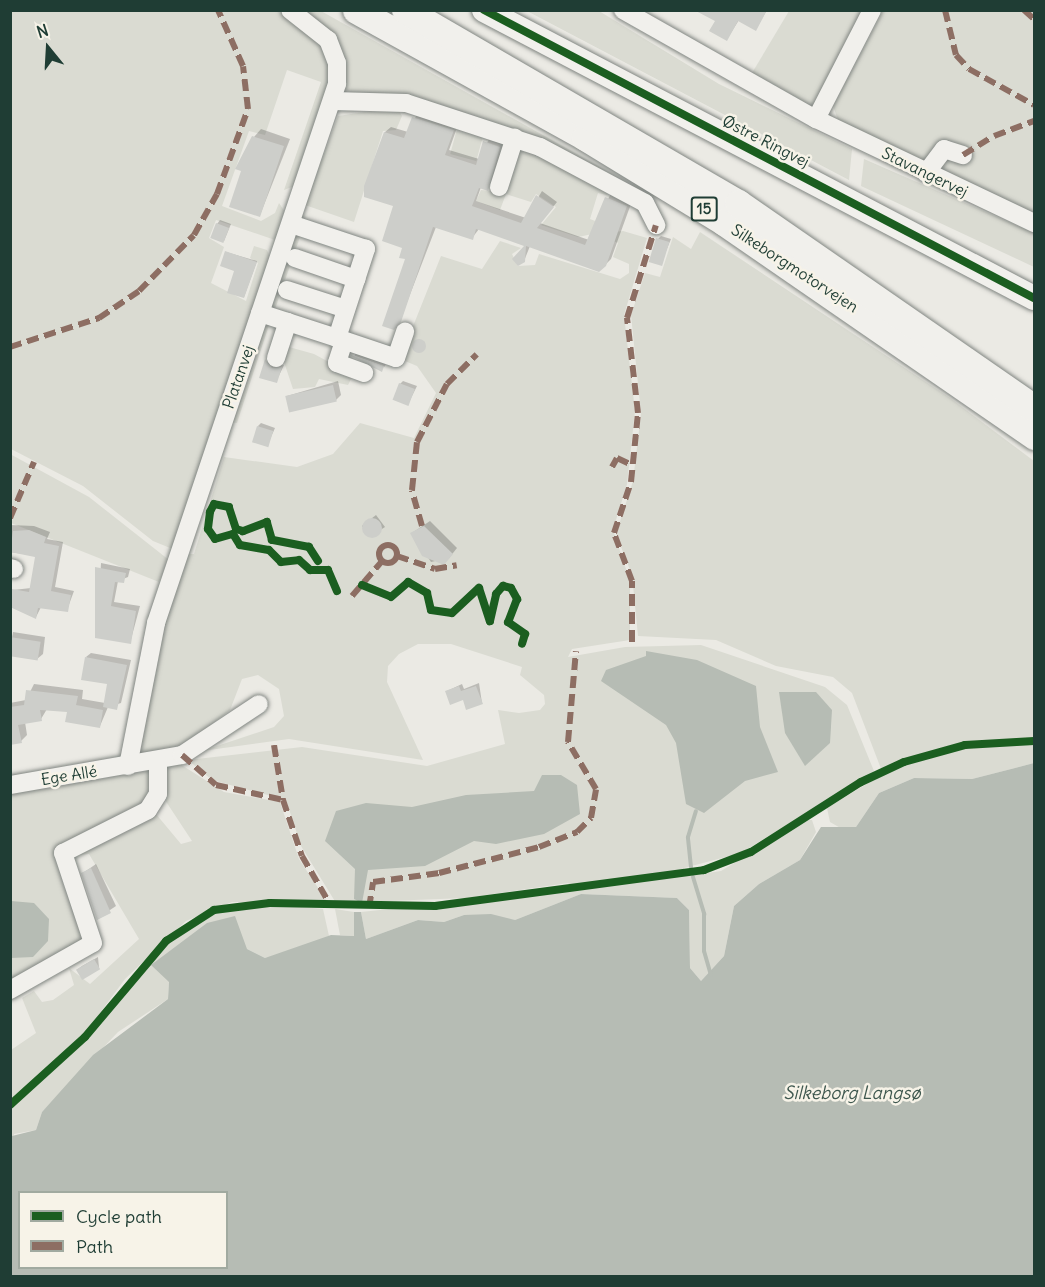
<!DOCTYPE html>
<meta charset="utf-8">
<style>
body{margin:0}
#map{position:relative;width:1045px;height:1287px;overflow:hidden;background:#ebeae4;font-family:Delius,sans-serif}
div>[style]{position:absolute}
.green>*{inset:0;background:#dadbd2;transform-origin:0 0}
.water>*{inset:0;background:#b6bcb4}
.shadow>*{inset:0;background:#0003;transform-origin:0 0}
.stream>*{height:4px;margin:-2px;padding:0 2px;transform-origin:2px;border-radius:2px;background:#b6bcb4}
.building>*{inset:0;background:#cdceca;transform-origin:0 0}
.round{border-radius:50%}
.roads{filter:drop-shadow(0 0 2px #808581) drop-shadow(0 0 2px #808581)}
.minor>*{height:18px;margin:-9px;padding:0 9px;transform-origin:9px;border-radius:9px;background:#f1f0ec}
.major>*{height:24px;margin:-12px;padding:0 12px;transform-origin:12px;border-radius:12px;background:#f1f0ec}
.highway>*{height:27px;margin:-13.5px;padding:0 13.5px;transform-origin:13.5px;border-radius:13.5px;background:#f1f0ec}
.quiet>*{height:6px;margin-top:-3px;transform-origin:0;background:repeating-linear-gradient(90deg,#8d6e63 0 12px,transparent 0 18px)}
.quiet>.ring{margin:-3px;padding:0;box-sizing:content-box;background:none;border:6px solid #8d6e63;border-radius:50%}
.cycleway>*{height:8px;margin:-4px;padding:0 4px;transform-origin:4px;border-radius:4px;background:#1b5e20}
span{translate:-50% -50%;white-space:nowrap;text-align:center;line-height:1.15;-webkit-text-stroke:5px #f7f3e8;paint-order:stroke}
.shield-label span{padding:2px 4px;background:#f7f3e8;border:2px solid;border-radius:4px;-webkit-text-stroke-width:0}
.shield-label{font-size:15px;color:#1f3d34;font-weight:700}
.street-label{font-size:16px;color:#1f3d34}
.water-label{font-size:18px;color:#3f584f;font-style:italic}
.frame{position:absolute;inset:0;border:12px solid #1f3d34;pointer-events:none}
.legend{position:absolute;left:18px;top:1191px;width:210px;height:78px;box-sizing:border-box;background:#f7f3e8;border:2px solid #a1aaa0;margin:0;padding:8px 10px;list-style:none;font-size:18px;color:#1f3d34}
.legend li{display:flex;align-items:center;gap:12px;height:30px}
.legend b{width:30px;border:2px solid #a1aaa0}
.north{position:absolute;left:18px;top:18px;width:60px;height:60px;-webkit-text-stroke:4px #f7f3e8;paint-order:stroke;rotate:342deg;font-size:16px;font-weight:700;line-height:24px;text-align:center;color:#1f3d34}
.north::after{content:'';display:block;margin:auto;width:21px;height:27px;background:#1f3d34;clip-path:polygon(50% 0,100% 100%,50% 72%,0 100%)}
</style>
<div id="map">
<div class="green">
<i style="clip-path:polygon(11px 11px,277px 11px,309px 30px,328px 56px,329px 90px,297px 185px,284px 190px,321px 82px,287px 70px,265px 135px,249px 131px,222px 206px,261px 221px,275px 213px,279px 203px,285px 212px,278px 241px,216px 220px,209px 238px,224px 247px,211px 283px,246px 301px,258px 263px,250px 258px,254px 246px,267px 250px,270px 257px,175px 550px,153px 541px,83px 486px,11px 449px)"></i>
<i style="clip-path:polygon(305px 11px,321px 11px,616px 176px,548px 143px,353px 96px,346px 89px,338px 40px)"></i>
<i style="clip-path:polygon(527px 11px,599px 11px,719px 84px,852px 149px,849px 180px)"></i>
<i style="clip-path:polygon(789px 11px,864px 11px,815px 111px,749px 78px)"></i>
<i style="clip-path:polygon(883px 11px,1034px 11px,1034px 215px,838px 120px,833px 106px)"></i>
<i style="clip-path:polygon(397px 107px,402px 116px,396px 130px,383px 131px,354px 222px,305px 205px,338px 116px)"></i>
<i style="left:458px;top:125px;width:27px;height:30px;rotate:15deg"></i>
<i style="clip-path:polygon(519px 147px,613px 190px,607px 195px,598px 193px,590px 219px,616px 229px,578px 237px,541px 225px,556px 207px,536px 194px,531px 202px,506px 194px,500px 210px,476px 201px,481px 190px,492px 191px)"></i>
<i style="clip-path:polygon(864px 159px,1034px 233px,1034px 267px,861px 186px)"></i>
<i style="clip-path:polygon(623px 231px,647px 238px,624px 315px,635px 411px,627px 484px,613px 530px,630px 581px,630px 640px,572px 649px,568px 657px,625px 647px,701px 645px,825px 687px,847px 705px,874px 771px,741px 853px,684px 868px,686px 876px,721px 871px,805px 820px,812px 820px,816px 832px,800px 860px,759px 884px,734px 906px,724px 956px,701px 981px,690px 968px,689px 910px,677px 898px,581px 894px,515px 920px,464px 915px,444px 922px,418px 920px,366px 939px,361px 912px,575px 889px,568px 883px,466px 898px,336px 903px,301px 846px,286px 800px,212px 780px,188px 760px,302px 747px,427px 766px,505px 744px,498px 710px,519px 713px,540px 710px,545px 704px,544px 695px,520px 675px,522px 667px,451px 644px,418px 644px,399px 654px,388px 666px,387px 682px,423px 760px,289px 739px,202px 751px,274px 727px,284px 716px,279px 689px,258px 675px,242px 679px,230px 710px,177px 751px,137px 754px,162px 632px,187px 554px,194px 554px,224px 457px,297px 467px,333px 454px,360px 423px,414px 438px,436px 393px,417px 366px,400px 359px,441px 256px,482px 269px,500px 241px,521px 248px,512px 254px,518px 266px,535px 265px,539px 254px,620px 279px,629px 273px,629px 264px,613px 257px,618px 243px,597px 234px)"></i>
<i style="clip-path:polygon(700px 232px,950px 398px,1034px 461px,1034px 763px,972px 779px,914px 778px,879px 793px,856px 827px,844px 830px,830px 822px,827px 808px,883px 774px,852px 693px,833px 677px,776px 666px,716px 640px,638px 636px,632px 575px,616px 534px,633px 481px,641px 413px,631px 315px,645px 273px,660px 277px,673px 237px,691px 249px)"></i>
<i style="clip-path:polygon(301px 234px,274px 312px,269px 305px,293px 237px)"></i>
<i style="clip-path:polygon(269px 325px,237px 423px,229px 422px,261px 327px)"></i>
<i style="clip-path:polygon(289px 347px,314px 354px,353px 375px,348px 385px,319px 379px,315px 387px,293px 389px,280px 350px)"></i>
<i style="clip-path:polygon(10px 454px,89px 497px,169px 560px,159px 582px,11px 523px)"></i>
<i style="clip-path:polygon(180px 764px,224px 792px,280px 802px,299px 859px,328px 903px,232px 902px,186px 921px,125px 979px,80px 1040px,11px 1101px,11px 1050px,36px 1033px,22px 998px,34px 991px,42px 1002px,53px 1000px,74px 985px,69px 968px,90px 984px,139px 939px,89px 854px,78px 855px,156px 814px,181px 844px,192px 841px,165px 800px,162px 786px,160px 769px)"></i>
<i style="clip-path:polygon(152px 770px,145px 806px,55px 853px,64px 887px,84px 921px,83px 942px,11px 986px,11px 794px)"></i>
<i style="clip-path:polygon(280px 905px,323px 909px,329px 936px,283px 955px,265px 958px,247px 949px,169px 982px,168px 999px,118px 1032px,42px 1112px,36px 1130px,14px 1134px,11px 1149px,11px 1107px,89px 1035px,174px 937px,190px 923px,229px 907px)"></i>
<i style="clip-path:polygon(335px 909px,354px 912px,354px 936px,340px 935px)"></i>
</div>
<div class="water">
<i style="clip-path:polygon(646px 651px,697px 660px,756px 686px,760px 727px,778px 772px,745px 781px,704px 813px,686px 804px,676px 743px,666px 725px,601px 681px,606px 670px,646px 656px)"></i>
<i style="clip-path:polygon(779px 692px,816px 692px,832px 710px,830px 743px,805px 766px,785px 733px)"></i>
<i style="clip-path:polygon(evenodd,1034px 763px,1034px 1276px,11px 1276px,12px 1136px,36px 1130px,42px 1112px,93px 1055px,168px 999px,169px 982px,151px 965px,207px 923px,235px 916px,247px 949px,265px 958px,331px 935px,354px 936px,354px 912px,361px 912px,366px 939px,418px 920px,444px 922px,464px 915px,491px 914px,515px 920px,581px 894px,677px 898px,689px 910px,690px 968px,701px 981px,724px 956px,734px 906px,759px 884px,800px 860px,821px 827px,856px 827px,879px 793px,914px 778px,972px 779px,1034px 763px,226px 1192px,226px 1268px,20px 1268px,20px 1192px,226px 1192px)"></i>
<i style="clip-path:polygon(542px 775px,561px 775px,577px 785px,580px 814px,544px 834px,496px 844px,474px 841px,425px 866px,368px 870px,362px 903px,354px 899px,355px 869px,325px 841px,336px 811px,366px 803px,412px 807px,466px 795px,534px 791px)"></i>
<i style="clip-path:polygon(11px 901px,34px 903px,49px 919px,48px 941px,33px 957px,11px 958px)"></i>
</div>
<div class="shadow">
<i style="clip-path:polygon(709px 10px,767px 10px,756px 29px,739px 20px,727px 39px)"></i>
<i style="clip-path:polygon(418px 112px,458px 125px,449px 150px,479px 159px,490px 137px,504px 142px,493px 184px,481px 187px,476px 201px,526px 218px,542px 191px,557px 202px,540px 223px,589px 240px,611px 193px,632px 201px,611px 259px,605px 265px,530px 246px,524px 261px,514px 259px,527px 245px,479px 229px,472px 238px,436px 227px,399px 323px,406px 258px,395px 205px,365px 186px,385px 132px,391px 127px,408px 132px)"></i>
<i style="clip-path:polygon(261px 129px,290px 139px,260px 215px,254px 137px)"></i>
<i style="clip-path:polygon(220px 220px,231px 224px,224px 241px,217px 224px)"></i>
<i style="clip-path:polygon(661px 236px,671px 239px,661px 263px,658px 239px)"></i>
<i style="clip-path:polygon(226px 252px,257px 261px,244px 297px,236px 270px)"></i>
<i style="clip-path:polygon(424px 341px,425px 346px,415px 350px,414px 345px)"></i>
<i style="left:356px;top:352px;width:32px;height:4px;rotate:20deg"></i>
<i style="clip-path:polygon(269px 357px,275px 366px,284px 365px,276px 382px,261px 377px)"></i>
<i style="clip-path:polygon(338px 381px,341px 395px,336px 400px,287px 396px)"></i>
<i style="clip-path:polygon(403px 381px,417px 386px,408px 404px,400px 384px)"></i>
<i style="clip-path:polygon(261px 423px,275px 428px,267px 446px,258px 426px)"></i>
<i style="clip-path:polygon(376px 515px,385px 527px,371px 536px,362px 526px)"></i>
<i style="clip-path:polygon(430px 521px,457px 548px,449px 558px,431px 562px,412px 533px)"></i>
<i style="clip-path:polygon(10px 525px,34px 526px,50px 532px,47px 539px,63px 542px,55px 587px,74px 591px,67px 610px,41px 607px,36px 617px,13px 590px,31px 588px,37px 556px,10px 552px)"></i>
<i style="clip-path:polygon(101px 563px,130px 569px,128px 577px,118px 581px,114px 602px,140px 606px,130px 643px,97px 637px)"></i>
<i style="clip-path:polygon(13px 632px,45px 637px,43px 654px,37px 659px,10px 650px)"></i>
<i style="clip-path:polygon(91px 653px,131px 660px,121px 703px,108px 707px,100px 726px,68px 711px,47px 709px,41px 719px,25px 722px,27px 735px,21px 741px,10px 743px,10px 703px,26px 700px,34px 684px,83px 690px,82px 699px,105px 703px,109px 683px,86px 657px)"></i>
<i style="clip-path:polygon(479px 683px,482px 703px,447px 691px,462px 684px,464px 689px)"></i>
<i style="clip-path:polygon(96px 864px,116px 906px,98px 918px,83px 873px)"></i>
<i style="clip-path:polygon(98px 957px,99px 968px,78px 969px,82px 966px)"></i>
</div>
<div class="stream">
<i style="left:691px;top:867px;width:30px;rotate:-96deg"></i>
<i style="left:688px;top:837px;width:27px;rotate:-73deg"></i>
<i style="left:693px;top:877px;width:39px;rotate:73deg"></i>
<i style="left:704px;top:914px;width:37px;rotate:90deg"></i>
<i style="left:704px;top:951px;width:25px;rotate:74deg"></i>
</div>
<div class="building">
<i style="clip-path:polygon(694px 10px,767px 10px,756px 31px,738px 21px,727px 41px,709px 31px,715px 21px)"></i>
<i style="clip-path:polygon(412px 117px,454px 130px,445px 155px,476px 165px,483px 141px,500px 147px,488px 191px,479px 188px,472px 206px,521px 223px,536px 195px,554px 207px,537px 228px,585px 245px,605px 197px,627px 206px,606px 266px,599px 272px,526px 246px,525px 262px,518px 266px,512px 259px,524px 246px,476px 229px,473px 240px,433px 227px,401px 322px,394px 330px,382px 326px,405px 259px,399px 258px,402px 248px,382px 241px,393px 206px,364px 197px,364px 186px,384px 132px,404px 138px)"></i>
<i style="clip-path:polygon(252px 136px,284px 146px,260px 217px,229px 207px,241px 171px,235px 169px)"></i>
<i style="left:216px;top:223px;width:14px;height:16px;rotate:21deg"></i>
<i style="left:656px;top:238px;width:14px;height:25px;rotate:17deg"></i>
<i style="clip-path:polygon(225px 251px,257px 262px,244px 298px,227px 293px,234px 271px,220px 266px)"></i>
<i class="round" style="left:412px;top:339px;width:14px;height:14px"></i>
<i style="clip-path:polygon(351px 355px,384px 366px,382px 372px,351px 356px)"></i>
<i style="clip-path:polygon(265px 359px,272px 368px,282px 367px,277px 383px,259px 378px)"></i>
<i style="left:399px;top:383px;width:17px;height:18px;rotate:21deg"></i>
<i style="left:333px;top:385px;width:17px;height:49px;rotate:77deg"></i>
<i style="left:257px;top:426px;width:17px;height:17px;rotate:17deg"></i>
<i class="round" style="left:362px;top:518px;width:20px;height:20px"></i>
<i style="clip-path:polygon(424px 526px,453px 554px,444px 565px,422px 556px,410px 533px)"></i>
<i style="clip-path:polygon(29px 530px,46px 537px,44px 543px,59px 546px,51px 591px,71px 595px,68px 612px,38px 608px,36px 619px,10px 607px,12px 589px,29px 592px,35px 557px,10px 552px,13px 531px)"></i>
<i style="clip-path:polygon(95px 567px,126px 573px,124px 583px,115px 582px,111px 606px,136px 611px,131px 644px,95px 638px)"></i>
<i style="left:10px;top:637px;width:31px;height:19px;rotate:9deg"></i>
<i style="clip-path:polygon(85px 657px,127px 665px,117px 710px,103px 707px,107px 684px,81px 680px)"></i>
<i style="clip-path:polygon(459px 686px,461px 691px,476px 686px,483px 704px,466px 710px,463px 700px,450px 705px,445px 691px)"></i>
<i style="clip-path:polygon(26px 690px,78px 696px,76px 705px,103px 710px,100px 728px,65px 722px,67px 712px,40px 710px,42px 721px,18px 725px,22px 743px,10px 745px,10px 707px,24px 705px)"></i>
<i style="clip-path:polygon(91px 868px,111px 913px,97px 920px,81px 873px)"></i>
<i style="left:94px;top:959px;width:12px;height:21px;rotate:59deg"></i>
</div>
<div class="roads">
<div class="minor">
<i style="left:623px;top:10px;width:222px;rotate:29.5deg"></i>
<i style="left:816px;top:119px;width:242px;rotate:25.5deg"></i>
<i style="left:333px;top:101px;width:73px;rotate:1.6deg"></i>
<i style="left:406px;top:103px;width:141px;rotate:18.2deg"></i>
<i style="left:540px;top:147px;width:119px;rotate:28.1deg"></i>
<i style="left:645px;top:203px;width:25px;rotate:63deg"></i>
<i style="left:816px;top:119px;width:123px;rotate:-62.8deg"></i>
<i style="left:926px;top:173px;width:30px;rotate:-53deg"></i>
<i style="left:944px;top:149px;width:20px;rotate:18deg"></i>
<i style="left:499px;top:187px;width:52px;rotate:-72.3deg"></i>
<i style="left:295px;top:258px;width:65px;rotate:19deg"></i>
<i style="left:287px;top:290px;width:62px;rotate:17.9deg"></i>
<i style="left:260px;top:313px;width:81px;rotate:18deg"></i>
<i style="left:337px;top:338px;width:94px;rotate:-72deg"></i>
<i style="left:366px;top:249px;width:79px;rotate:-161.6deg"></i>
<i style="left:337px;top:338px;width:62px;rotate:18.7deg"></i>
<i style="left:396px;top:358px;width:28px;rotate:-71deg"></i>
<i style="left:344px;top:341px;width:23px;rotate:108deg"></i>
<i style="left:337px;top:363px;width:29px;rotate:20deg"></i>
<i style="left:276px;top:358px;width:38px;rotate:-72deg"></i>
<i style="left:10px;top:568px;width:4px;rotate:14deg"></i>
<i style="left:128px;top:766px;width:146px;rotate:-78.9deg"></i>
<i style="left:156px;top:623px;width:569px;rotate:-71.44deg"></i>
<i style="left:337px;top:84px;width:21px;rotate:-90deg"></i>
<i style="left:337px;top:63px;width:25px;rotate:-111deg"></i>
<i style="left:328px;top:40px;width:48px;rotate:-141.7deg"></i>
<i style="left:10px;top:785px;width:175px;rotate:-9.9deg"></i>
<i style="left:182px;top:755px;width:92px;rotate:-33.5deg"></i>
<i style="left:10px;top:990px;width:95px;rotate:-29.5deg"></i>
<i style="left:93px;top:943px;width:95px;rotate:-108.4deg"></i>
<i style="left:63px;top:853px;width:95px;rotate:-26.8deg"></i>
<i style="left:148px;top:810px;width:19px;rotate:-58deg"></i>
<i style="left:158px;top:794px;width:33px;rotate:-90deg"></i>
</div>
<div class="major">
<i style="left:484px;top:10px;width:621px;rotate:27.64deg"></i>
</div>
<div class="highway">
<i style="left:356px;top:10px;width:262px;rotate:29deg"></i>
<i style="left:585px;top:137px;width:163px;rotate:31.4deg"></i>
<i style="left:724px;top:222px;width:377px;rotate:34.6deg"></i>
<i style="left:405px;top:10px;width:385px;rotate:30.1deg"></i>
<i style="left:738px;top:203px;width:360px;rotate:34.7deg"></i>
</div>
</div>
<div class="quiet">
<i style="left:945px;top:10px;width:46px;rotate:76.3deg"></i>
<i style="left:956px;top:55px;width:19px;rotate:47deg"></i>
<i style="left:969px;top:69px;width:74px;rotate:29deg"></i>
<i style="left:1024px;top:10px;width:13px;rotate:42deg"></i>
<i style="left:963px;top:155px;width:36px;rotate:-32deg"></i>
<i style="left:994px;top:136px;width:43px;rotate:-20.6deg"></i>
<i style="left:10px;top:347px;width:94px;rotate:-18deg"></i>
<i style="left:99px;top:318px;width:48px;rotate:-34deg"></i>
<i style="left:139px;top:291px;width:78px;rotate:-45.5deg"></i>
<i style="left:194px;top:235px;width:47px;rotate:-60.7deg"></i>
<i style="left:217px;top:194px;width:90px;rotate:-70deg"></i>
<i style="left:248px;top:109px;width:43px;rotate:-96.6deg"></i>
<i style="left:243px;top:66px;width:61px;rotate:-114.1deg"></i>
<i style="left:612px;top:467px;width:10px;rotate:-61deg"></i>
<i style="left:617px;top:458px;width:17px;rotate:25deg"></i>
<i style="left:10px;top:518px;width:61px;rotate:-66.8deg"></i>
<i style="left:422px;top:526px;width:37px;rotate:-106deg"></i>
<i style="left:412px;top:490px;width:48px;rotate:-84.1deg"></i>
<i style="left:417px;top:442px;width:65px;rotate:-62.7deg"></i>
<i style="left:447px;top:384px;width:42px;rotate:-45deg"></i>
<i class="ring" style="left:379px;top:545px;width:12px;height:12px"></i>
<i style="left:397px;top:556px;width:40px;rotate:18.9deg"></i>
<i style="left:435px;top:569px;width:22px;rotate:-10deg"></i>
<i style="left:352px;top:596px;width:48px;rotate:-49.3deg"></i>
<i style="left:632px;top:642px;width:61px;rotate:-90deg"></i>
<i style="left:632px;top:581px;width:51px;rotate:-110.6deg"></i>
<i style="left:614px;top:533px;width:54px;rotate:-71.6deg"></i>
<i style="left:631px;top:482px;width:69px;rotate:-84.2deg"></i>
<i style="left:638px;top:413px;width:96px;rotate:-96.6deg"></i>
<i style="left:627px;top:318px;width:97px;rotate:-72.7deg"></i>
<i style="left:274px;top:745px;width:56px;rotate:80.7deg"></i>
<i style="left:182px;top:755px;width:45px;rotate:41.4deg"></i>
<i style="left:216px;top:785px;width:69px;rotate:12.6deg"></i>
<i style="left:283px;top:800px;width:59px;rotate:71.3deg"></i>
<i style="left:302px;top:856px;width:58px;rotate:59.9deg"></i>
<i style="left:369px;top:908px;width:26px;rotate:-81deg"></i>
<i style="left:373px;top:882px;width:67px;rotate:-7.8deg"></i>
<i style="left:439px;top:873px;width:103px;rotate:-14.6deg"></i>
<i style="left:539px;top:847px;width:41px;rotate:-21.5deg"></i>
<i style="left:577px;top:832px;width:20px;rotate:-45deg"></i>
<i style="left:591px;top:818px;width:29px;rotate:-80deg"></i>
<i style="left:596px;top:789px;width:55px;rotate:-120.8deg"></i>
<i style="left:568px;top:742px;width:91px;rotate:-85deg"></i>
</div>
<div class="cycleway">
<i style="left:484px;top:10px;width:621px;rotate:27.64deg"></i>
<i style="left:318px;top:561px;width:17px;rotate:-123deg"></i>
<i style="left:309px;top:547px;width:38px;rotate:-169deg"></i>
<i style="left:272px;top:540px;width:19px;rotate:-106deg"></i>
<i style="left:267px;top:522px;width:26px;rotate:159deg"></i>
<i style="left:243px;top:531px;width:7px;rotate:-164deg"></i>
<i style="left:236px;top:529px;width:23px;rotate:-108deg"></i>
<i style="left:229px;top:507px;width:15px;rotate:-169deg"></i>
<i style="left:214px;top:504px;width:9px;rotate:117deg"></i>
<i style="left:210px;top:512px;width:17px;rotate:97deg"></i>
<i style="left:208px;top:529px;width:12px;rotate:55deg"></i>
<i style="left:215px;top:539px;width:19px;rotate:-16deg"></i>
<i style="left:233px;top:534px;width:13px;rotate:58deg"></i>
<i style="left:240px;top:545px;width:29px;rotate:10deg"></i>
<i style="left:269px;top:550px;width:17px;rotate:45deg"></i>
<i style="left:281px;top:562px;width:18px;rotate:-6deg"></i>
<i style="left:299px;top:560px;width:15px;rotate:42deg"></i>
<i style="left:310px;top:570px;width:18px"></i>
<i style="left:328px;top:570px;width:23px;rotate:67deg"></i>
<i style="left:362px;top:585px;width:31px;rotate:22deg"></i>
<i style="left:391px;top:597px;width:23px;rotate:-41deg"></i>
<i style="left:408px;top:582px;width:22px;rotate:30deg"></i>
<i style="left:427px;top:593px;width:17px;rotate:77deg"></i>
<i style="left:431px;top:610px;width:21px;rotate:8deg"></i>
<i style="left:452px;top:613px;width:37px;rotate:-43deg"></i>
<i style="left:479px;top:588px;width:35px;rotate:72deg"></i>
<i style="left:490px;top:621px;width:28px;rotate:-77deg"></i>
<i style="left:496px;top:594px;width:11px;rotate:-49deg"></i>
<i style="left:503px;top:586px;width:8px;rotate:14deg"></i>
<i style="left:511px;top:588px;width:13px;rotate:61deg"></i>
<i style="left:517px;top:599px;width:25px;rotate:111deg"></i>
<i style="left:508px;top:622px;width:21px;rotate:35deg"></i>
<i style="left:525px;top:634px;width:10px;rotate:107deg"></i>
<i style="left:10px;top:1105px;width:101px;rotate:-42.2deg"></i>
<i style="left:85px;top:1037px;width:126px;rotate:-49.8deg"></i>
<i style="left:166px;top:941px;width:57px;rotate:-32.9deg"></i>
<i style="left:214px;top:910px;width:56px;rotate:-7.1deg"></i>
<i style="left:270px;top:903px;width:165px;rotate:1deg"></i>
<i style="left:435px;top:906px;width:271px;rotate:-7.6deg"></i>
<i style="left:704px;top:870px;width:50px;rotate:-21deg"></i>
<i style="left:751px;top:852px;width:130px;rotate:-32.5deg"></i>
<i style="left:861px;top:782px;width:47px;rotate:-24.9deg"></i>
<i style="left:904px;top:762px;width:63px;rotate:-15.6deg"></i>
<i style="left:965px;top:745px;width:69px;rotate:-3.3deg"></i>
</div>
<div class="shield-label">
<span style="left:704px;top:209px">15</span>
</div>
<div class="street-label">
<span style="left:766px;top:141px;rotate:27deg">Østre Ringvej</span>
<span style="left:925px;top:172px;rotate:26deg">Stavangervej</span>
<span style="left:795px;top:268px;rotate:33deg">Silkeborgmotorvejen</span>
<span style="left:238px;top:377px;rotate:-71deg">Platanvej</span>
<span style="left:69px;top:775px;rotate:-9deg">Ege Allé</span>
</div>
<div class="water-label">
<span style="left:852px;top:1093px">Silkeborg Langsø</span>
</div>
<div class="frame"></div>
<ul class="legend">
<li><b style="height:8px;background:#1b5e20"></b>Cycle path</li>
<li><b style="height:8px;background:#8d6e63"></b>Path</li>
</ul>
<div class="north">N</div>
</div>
